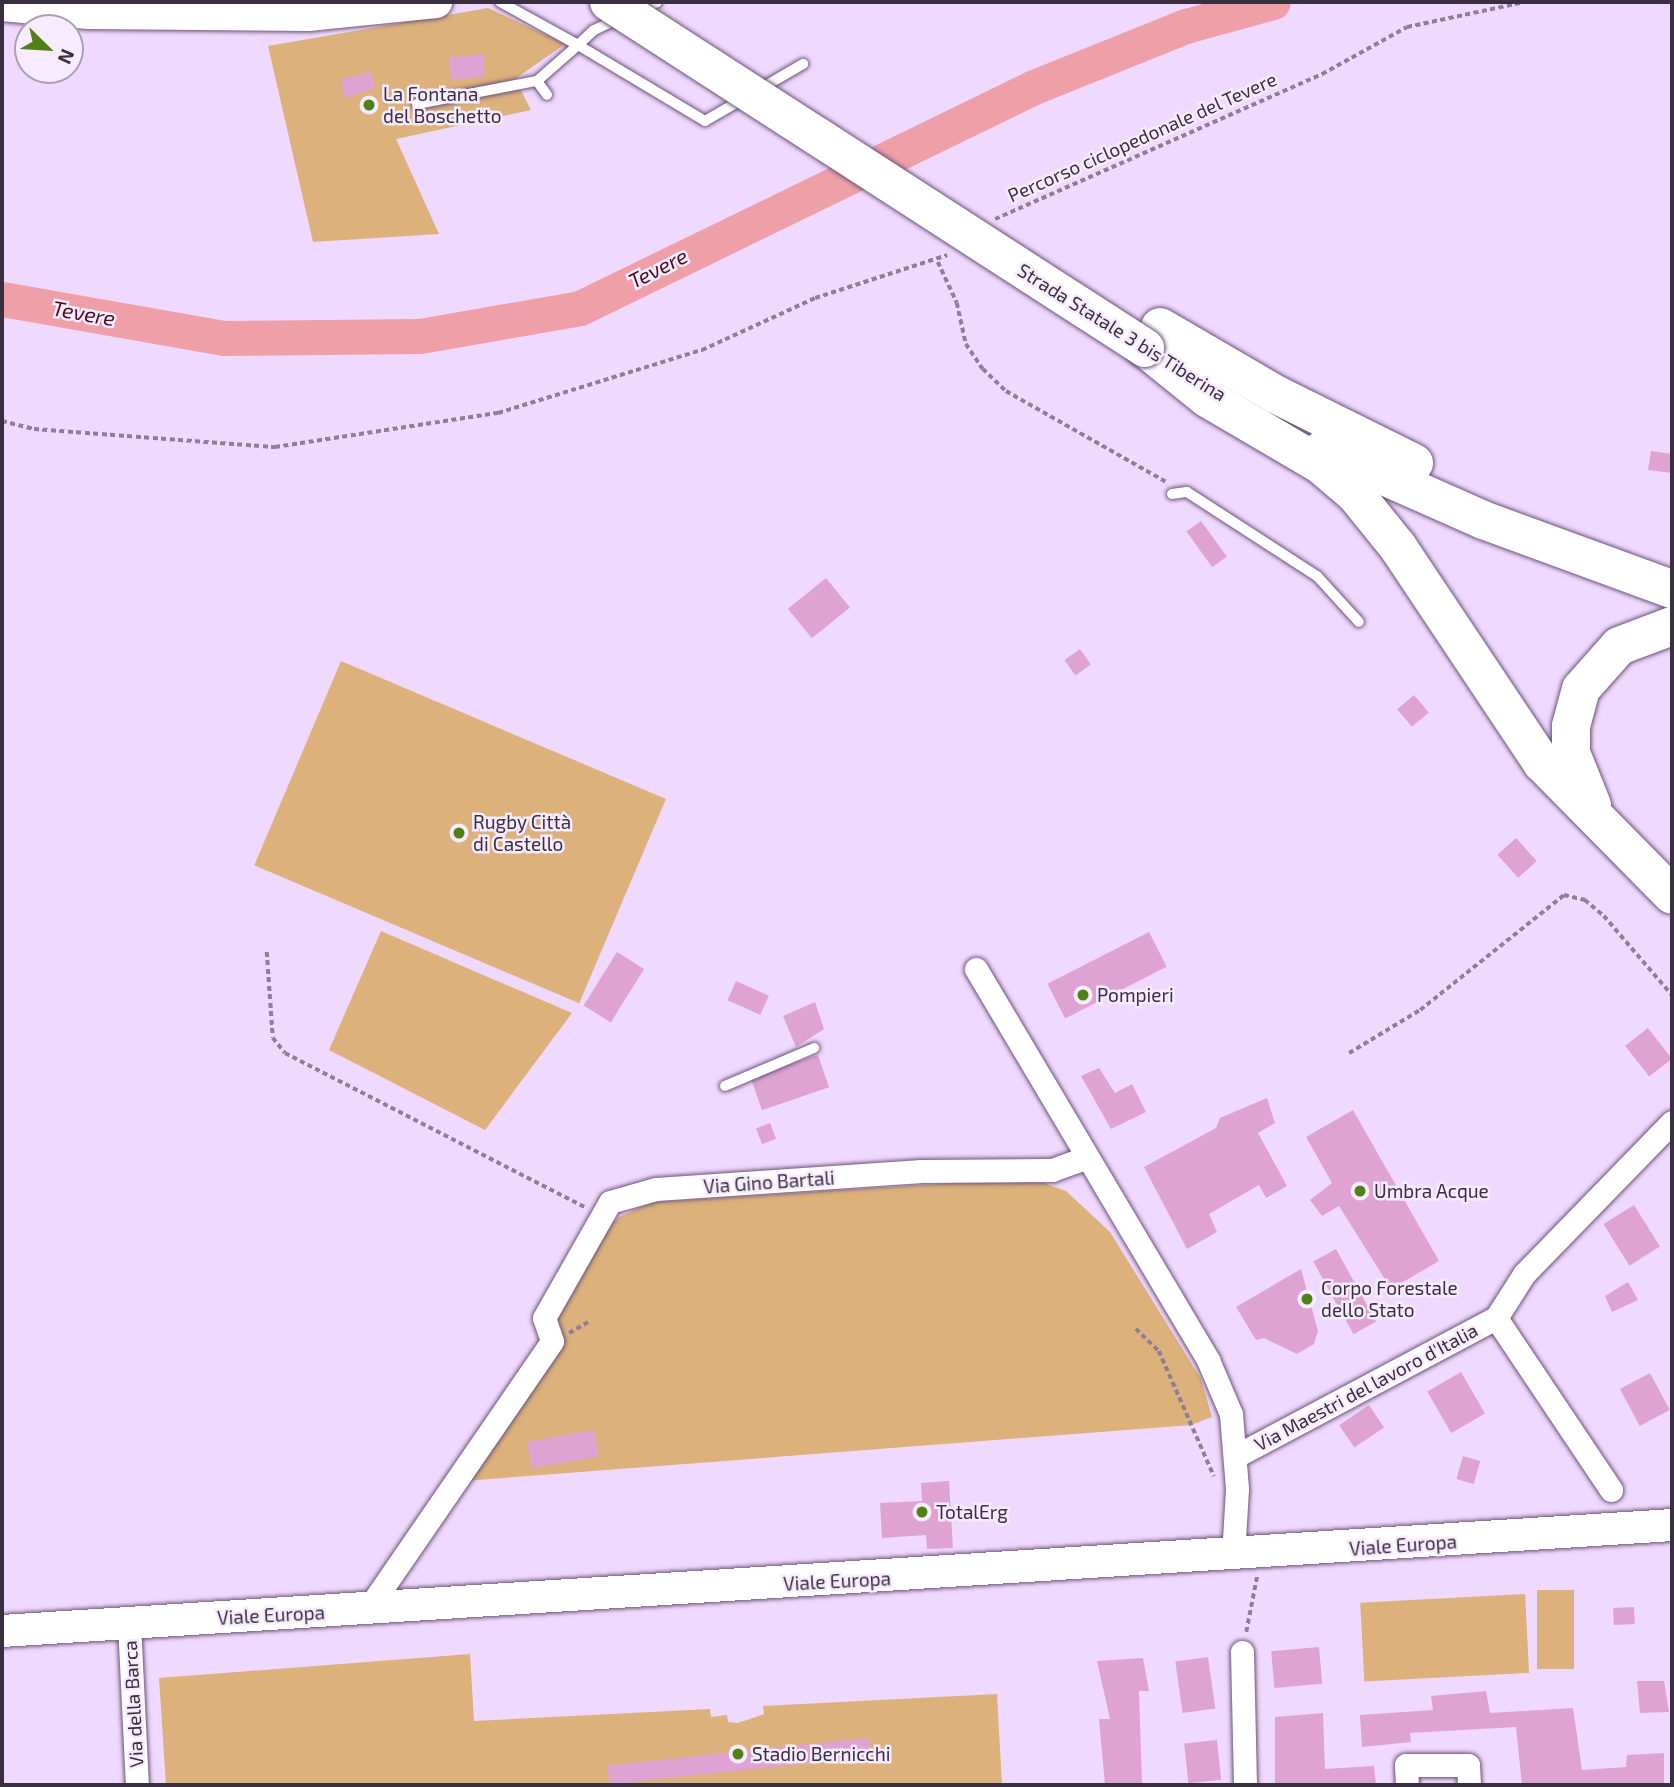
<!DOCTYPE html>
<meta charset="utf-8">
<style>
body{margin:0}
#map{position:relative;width:1674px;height:1787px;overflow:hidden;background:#f0d9fe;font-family:"Exo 2",sans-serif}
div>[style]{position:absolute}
.green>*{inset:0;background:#dcb17b;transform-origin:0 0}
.river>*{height:35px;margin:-17.5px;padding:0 17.5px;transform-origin:17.5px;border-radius:17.5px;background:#ee9fa7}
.building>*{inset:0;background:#dea3d3;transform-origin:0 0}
.path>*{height:3.5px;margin-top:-1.75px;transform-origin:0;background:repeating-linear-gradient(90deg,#8f7e99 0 5px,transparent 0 8.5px)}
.roads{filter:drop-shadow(0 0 2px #6c537b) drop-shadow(0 0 2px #6c537b)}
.lane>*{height:10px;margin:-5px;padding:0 5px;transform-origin:5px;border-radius:5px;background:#fff}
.street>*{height:23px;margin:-11.5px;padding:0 11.5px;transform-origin:11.5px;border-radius:11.5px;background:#fff}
.secondary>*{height:32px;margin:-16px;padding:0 16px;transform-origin:16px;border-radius:16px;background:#fff}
.highway>*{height:38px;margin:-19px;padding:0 19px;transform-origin:19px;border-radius:19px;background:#fff}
.bridges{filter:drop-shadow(0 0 2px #6c537b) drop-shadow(0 0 2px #6c537b)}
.highway-bridge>*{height:38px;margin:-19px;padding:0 19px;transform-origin:19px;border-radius:19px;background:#fff}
.dots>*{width:19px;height:19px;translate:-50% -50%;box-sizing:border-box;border:4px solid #f7ebfe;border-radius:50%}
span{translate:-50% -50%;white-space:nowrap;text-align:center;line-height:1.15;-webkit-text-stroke:5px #f7ebfe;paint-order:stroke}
.poi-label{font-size:19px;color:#3a2f41}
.left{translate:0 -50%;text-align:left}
.street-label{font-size:19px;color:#3a2f41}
.water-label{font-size:21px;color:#4f091b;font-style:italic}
.frame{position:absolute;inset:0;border:4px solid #3a2f41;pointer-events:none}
.north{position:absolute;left:14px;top:14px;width:70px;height:70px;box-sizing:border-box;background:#f7ebfe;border:2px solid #aba0b2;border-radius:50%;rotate:114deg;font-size:19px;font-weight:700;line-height:28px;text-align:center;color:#3a2f41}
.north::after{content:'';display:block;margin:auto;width:24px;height:32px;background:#4e8217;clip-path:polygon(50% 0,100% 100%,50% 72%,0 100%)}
</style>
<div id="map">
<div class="green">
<i style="clip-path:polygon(488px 8px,565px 44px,515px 79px,531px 110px,396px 139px,439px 234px,313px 242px,268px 46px)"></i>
<i style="left:341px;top:661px;width:353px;height:222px;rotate:23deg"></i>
<i style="clip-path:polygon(381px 931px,572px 1013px,485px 1130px,329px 1050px)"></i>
<i style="clip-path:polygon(1000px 1180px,1041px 1182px,1066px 1191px,1110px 1232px,1201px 1379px,1212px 1417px,1191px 1425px,464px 1481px,603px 1232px,619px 1217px,652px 1202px)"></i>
<i style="left:1537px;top:1590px;width:37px;height:79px"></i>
<i style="left:1525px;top:1594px;width:79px;height:165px;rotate:87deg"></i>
<i style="clip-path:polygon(470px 1654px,474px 1721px,710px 1709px,711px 1717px,727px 1715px,728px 1722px,738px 1723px,764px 1714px,763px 1706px,997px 1694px,1002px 1785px,166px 1785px,159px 1678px)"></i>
</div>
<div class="river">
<i style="left:2px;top:299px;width:225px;rotate:10deg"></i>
<i style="left:224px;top:338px;width:196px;rotate:-0.6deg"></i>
<i style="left:420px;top:336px;width:162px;rotate:-9.9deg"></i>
<i style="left:580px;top:308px;width:505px;rotate:-25.96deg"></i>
<i style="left:1034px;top:87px;width:164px;rotate:-21.9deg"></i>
<i style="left:1186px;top:26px;width:90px;rotate:-15.4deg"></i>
</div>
<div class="building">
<i style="left:483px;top:54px;width:23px;height:34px;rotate:85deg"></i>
<i style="clip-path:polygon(371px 72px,375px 88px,345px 98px,341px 79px)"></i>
<i style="clip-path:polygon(1651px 451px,1672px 454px,1672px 473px,1648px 470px)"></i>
<i style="left:1201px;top:521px;width:44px;height:18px;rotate:54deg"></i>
<i style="left:826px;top:578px;width:38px;height:49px;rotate:51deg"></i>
<i style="left:1080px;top:649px;width:19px;height:19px;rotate:55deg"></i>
<i style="left:1414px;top:695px;width:23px;height:22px;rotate:50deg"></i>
<i style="left:1516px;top:838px;width:31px;height:25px;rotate:48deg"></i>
<i style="left:1149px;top:932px;width:39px;height:114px;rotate:63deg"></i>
<i style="left:617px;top:952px;width:32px;height:63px;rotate:32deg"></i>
<i style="left:736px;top:981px;width:36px;height:21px;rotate:24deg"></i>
<i style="clip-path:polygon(815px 1002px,824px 1029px,796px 1047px,783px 1016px)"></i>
<i style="left:1648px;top:1028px;width:39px;height:29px;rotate:52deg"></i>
<i style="left:818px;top:1055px;width:34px;height:71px;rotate:71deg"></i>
<i style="clip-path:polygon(1099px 1068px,1115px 1093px,1132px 1084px,1146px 1112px,1111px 1129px,1081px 1076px)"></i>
<i style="clip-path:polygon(1267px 1098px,1275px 1123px,1258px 1133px,1287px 1186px,1266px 1198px,1259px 1185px,1209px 1214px,1217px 1232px,1187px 1249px,1144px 1167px,1216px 1128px,1220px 1118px)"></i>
<i style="clip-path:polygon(1353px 1110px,1439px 1261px,1391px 1289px,1339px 1206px,1322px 1216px,1310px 1200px,1332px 1183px,1306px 1137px)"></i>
<i style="left:770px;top:1123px;width:17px;height:15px;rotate:69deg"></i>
<i style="left:1634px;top:1205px;width:49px;height:36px;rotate:58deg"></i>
<i style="left:1336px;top:1249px;width:83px;height:26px;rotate:61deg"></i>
<i style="clip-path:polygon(1301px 1269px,1318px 1331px,1314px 1344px,1297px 1354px,1264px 1338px,1256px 1340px,1236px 1307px)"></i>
<i style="clip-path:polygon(1628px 1282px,1638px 1300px,1612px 1312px,1605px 1296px)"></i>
<i style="left:1461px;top:1372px;width:48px;height:39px;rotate:60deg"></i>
<i style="left:1650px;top:1373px;width:42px;height:34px;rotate:62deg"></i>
<i style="left:1369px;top:1405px;width:27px;height:36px;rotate:56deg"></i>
<i style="left:594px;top:1430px;width:27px;height:68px;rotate:80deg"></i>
<i style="left:1463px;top:1456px;width:18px;height:24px;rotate:16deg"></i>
<i style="clip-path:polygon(949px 1481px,953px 1548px,927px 1549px,926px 1535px,882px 1538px,880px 1503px,922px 1501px,921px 1483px)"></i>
<i style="left:1634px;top:1607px;width:17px;height:21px;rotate:87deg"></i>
<i style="left:1319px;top:1647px;width:37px;height:48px;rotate:85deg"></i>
<i style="left:1208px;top:1657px;width:52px;height:33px;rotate:82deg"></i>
<i style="clip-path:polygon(1143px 1658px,1149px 1691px,1139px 1691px,1142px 1785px,1105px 1785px,1099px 1719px,1110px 1719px,1097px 1661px)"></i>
<i style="clip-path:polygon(1637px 1681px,1664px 1681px,1669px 1712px,1640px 1713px)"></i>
<i style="clip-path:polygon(1486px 1691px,1490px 1713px,1573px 1708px,1582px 1770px,1626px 1767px,1627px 1755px,1664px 1753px,1664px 1785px,1522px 1785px,1516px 1727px,1410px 1733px,1411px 1742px,1362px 1747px,1360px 1715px,1433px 1710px,1431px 1696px)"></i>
<i style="clip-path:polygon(1323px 1713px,1325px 1769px,1374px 1766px,1376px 1785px,1275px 1785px,1275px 1717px)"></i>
<i style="left:868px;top:1738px;width:19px;height:262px;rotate:84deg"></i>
<i style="left:1217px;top:1740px;width:40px;height:33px;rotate:84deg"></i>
</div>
<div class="path">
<i style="left:995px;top:219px;width:358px;rotate:-23.9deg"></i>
<i style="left:1322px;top:74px;width:97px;rotate:-28.9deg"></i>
<i style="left:1407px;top:27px;width:121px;rotate:-12deg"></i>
<i style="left:938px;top:262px;width:45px;rotate:65.1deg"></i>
<i style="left:957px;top:303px;width:42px;rotate:77.6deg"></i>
<i style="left:966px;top:344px;width:30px;rotate:56deg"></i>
<i style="left:983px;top:369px;width:32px;rotate:44deg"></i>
<i style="left:1006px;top:391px;width:184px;rotate:29.6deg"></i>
<i style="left:2px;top:421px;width:33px;rotate:14deg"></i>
<i style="left:34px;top:429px;width:242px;rotate:4.3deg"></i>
<i style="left:275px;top:447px;width:226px;rotate:-8.7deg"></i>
<i style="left:498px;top:413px;width:214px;rotate:-17.2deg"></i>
<i style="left:702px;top:350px;width:124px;rotate:-24.7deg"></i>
<i style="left:815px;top:298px;width:139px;rotate:-18deg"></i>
<i style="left:267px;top:952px;width:86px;rotate:86deg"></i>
<i style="left:273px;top:1038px;width:19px;rotate:51deg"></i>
<i style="left:285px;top:1053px;width:337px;rotate:27.2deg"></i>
<i style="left:1349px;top:1053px;width:83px;rotate:-31.2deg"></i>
<i style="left:1420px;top:1010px;width:184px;rotate:-38.6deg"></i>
<i style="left:1564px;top:895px;width:22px;rotate:13deg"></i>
<i style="left:1585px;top:900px;width:25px;rotate:40deg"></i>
<i style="left:1604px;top:916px;width:104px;rotate:49.3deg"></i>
<i style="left:1136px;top:1329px;width:32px;rotate:44deg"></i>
<i style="left:1159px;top:1351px;width:137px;rotate:66.3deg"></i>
<i style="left:569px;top:1333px;width:22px;rotate:-30deg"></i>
<i style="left:1246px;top:1632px;width:57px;rotate:-78.9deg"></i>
</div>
<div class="roads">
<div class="lane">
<i style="left:638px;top:11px;width:21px;rotate:-25deg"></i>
<i style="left:620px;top:18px;width:29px;rotate:155deg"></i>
<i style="left:594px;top:30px;width:22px;rotate:137deg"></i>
<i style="left:578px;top:45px;width:148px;rotate:30.9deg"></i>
<i style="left:705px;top:121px;width:44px;rotate:-30.1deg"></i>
<i style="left:537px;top:81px;width:17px;rotate:54deg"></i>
<i style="left:760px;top:89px;width:50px;rotate:-30.2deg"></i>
<i style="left:417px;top:104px;width:122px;rotate:-10.9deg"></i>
<i style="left:537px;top:81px;width:55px;rotate:-41.3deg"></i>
<i style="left:578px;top:45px;width:89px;rotate:-151.1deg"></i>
<i style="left:1172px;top:494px;width:15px;rotate:-8deg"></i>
<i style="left:1187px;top:492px;width:155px;rotate:32.9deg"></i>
<i style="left:1317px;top:576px;width:62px;rotate:47.6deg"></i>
<i style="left:725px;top:1086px;width:97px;rotate:-23.1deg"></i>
</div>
<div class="street">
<i style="left:976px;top:969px;width:455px;rotate:59.3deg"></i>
<i style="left:1208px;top:1360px;width:59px;rotate:66.9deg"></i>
<i style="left:1231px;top:1414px;width:75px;rotate:85.4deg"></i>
<i style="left:1237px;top:1489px;width:68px;rotate:93.4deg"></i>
<i style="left:1496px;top:1318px;width:207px;rotate:56.2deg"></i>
<i style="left:1236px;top:1456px;width:294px;rotate:-28deg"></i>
<i style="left:1496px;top:1318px;width:52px;rotate:-57.5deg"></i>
<i style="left:1524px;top:1274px;width:212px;rotate:-45.8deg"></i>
<i style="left:368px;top:1609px;width:325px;rotate:-55.5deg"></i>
<i style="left:552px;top:1341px;width:24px;rotate:-109deg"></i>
<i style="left:544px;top:1318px;width:133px;rotate:-60.4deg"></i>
<i style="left:610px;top:1202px;width:48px;rotate:-15.8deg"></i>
<i style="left:656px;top:1189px;width:266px;rotate:-3.9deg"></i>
<i style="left:921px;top:1171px;width:131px;rotate:-0.4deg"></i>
<i style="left:1052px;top:1170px;width:37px;rotate:-20deg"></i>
<i style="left:129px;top:1623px;width:162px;rotate:87.2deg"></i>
<i style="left:1242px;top:1652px;width:133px;rotate:88.7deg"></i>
<i style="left:1407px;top:1785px;width:20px;rotate:-93deg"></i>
<i style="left:1406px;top:1765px;width:62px"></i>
<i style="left:1468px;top:1765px;width:20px;rotate:87deg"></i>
</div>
<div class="secondary">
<i style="left:2px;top:5px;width:87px;rotate:5.3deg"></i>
<i style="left:89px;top:13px;width:219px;rotate:0.5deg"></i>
<i style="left:308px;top:15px;width:129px;rotate:-5.8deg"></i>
<i style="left:2px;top:1631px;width:1673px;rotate:-3.63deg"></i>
</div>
<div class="highway">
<i style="left:1160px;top:327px;width:135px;rotate:30.2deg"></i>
<i style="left:1277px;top:395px;width:153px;rotate:26.4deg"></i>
<i style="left:1145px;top:348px;width:80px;rotate:38.9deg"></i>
<i style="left:1207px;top:398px;width:132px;rotate:30.4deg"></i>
<i style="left:1321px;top:465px;width:46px;rotate:40.6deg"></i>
<i style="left:1356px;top:495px;width:67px;rotate:51.1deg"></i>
<i style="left:1398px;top:547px;width:260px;rotate:56.3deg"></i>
<i style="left:1542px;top:763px;width:185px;rotate:45.4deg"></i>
<i style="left:1323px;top:449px;width:175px;rotate:23.9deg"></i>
<i style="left:1483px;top:520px;width:201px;rotate:20.1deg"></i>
<i style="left:1592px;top:805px;width:56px;rotate:-112deg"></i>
<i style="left:1571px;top:753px;width:27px;rotate:-90deg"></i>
<i style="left:1571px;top:726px;width:38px;rotate:-75deg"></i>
<i style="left:1581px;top:689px;width:57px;rotate:-48.5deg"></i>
<i style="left:1619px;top:646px;width:57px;rotate:-20.7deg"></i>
</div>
</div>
<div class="bridges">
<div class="highway-bridge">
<i style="left:609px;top:2px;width:638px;rotate:32.84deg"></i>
</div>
</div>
<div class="dots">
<i style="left:369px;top:105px;background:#4e8217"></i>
<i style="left:459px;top:833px;background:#4e8217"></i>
<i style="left:1083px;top:995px;background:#4e8217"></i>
<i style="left:1360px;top:1191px;background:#4e8217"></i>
<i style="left:1307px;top:1299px;background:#4e8217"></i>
<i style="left:922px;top:1512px;background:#4e8217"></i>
<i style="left:738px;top:1754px;background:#4e8217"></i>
</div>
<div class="poi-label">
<span class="left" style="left:383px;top:105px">La Fontana<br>del Boschetto</span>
<span class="left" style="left:473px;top:833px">Rugby Città<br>di Castello</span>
<span class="left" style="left:1097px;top:995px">Pompieri</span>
<span class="left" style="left:1374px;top:1191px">Umbra Acque</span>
<span class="left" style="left:1321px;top:1299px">Corpo Forestale<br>dello Stato</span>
<span class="left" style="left:936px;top:1512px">TotalErg</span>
<span class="left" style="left:752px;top:1754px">Stadio Bernicchi</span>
</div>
<div class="street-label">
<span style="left:1142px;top:137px;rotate:-24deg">Percorso ciclopedonale del Tevere</span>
<span style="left:1122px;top:332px;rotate:32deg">Strada Statale 3 bis Tiberina</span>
<span style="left:769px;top:1182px;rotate:-4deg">Via Gino Bartali</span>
<span style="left:1366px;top:1387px;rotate:-28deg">Via Maestri del lavoro d'Italia</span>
<span style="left:1403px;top:1545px;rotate:-4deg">Viale Europa</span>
<span style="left:837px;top:1581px;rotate:-3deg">Viale Europa</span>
<span style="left:271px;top:1615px;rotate:-3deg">Viale Europa</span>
<span style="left:133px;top:1704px;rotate:-93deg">Via della Barca</span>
</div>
<div class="water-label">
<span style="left:658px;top:268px;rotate:-27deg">Tevere</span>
<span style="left:84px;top:313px;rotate:10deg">Tevere</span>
</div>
<div class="frame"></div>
<div class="north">N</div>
</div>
